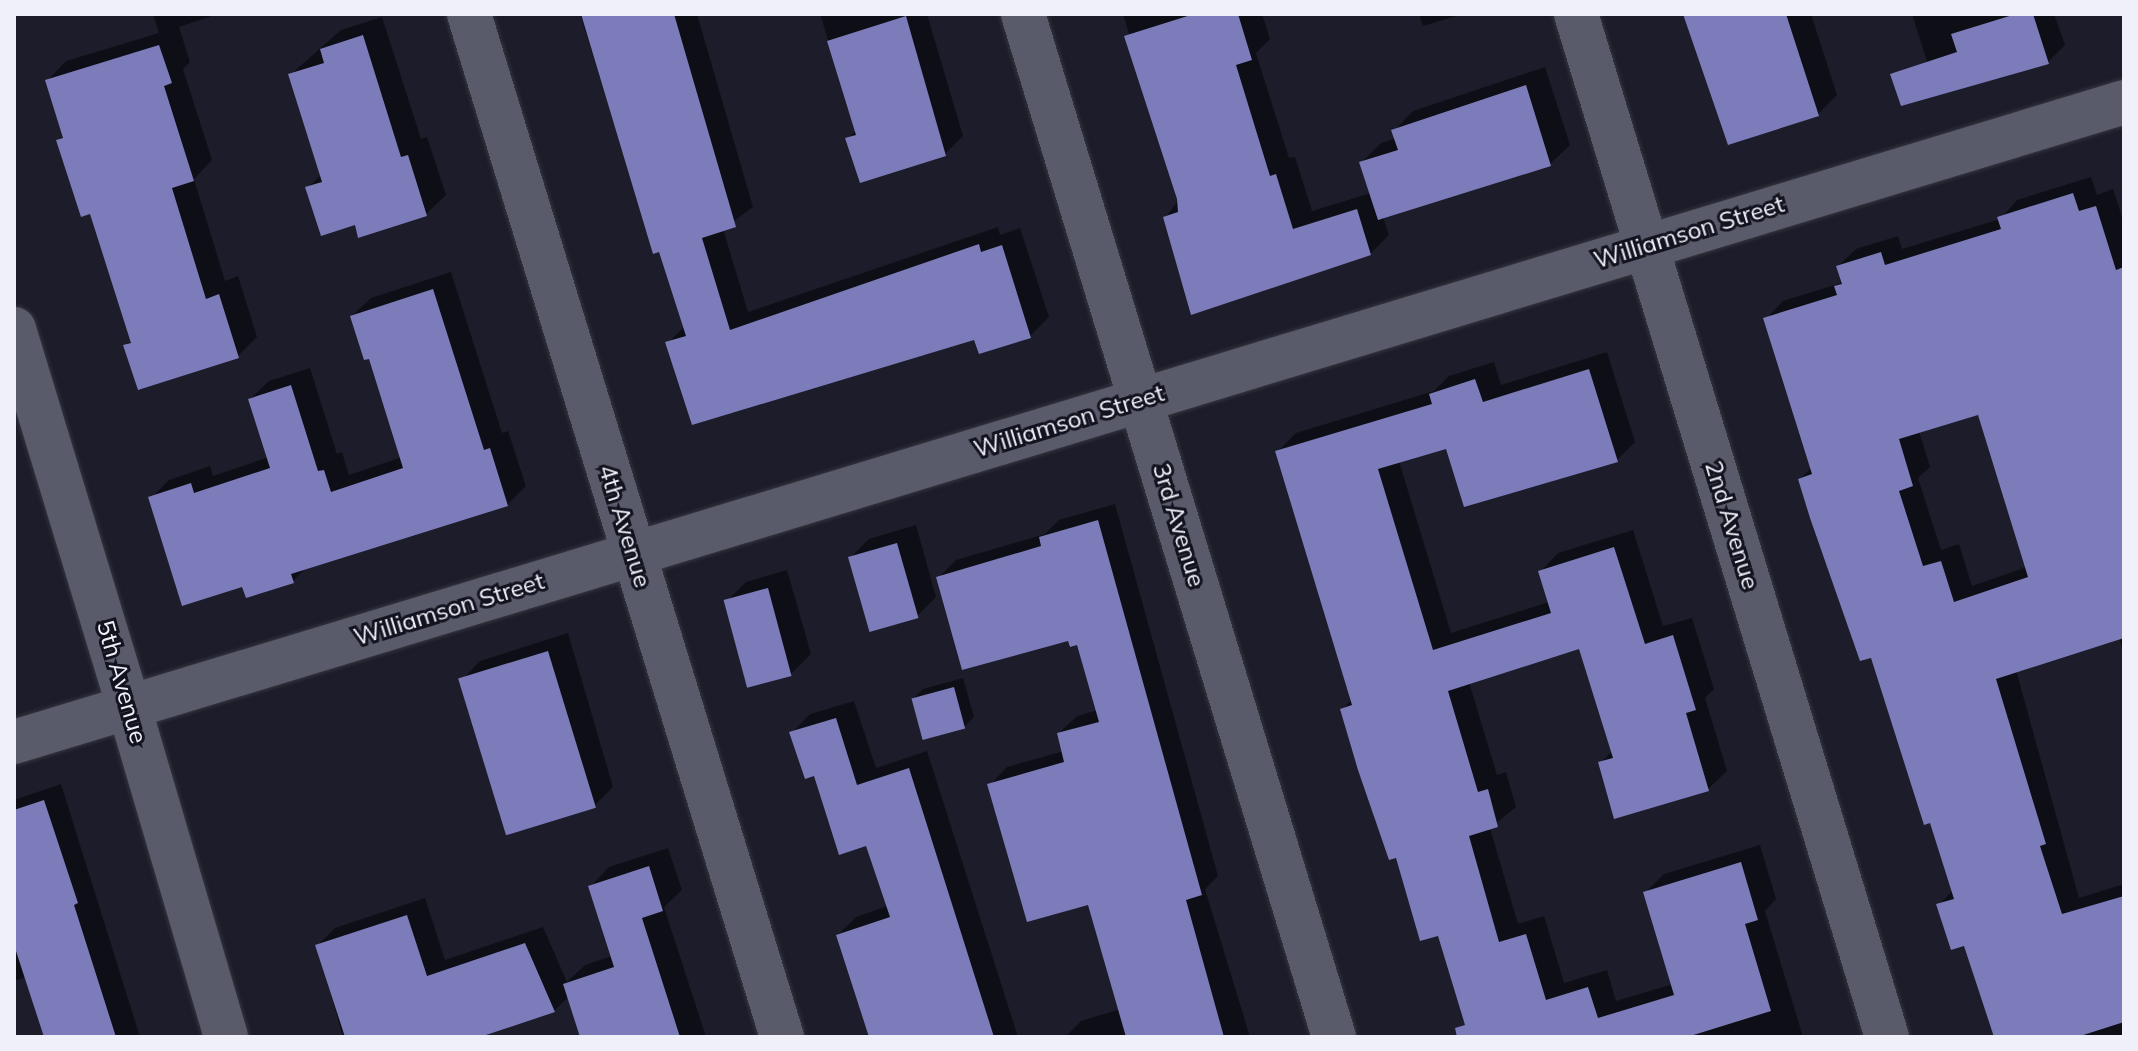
<!DOCTYPE html>
<style>
body{margin:0}
#map{position:relative;width:2138px;height:1051px;overflow:hidden;background:#1c1c2a;font-family:Mulish,sans-serif}
div>[style]{position:absolute}
.shadow>*{inset:0;background:#0007}
.building>*{inset:0;background:#7c7cba;transform-origin:0 0}
.roads{filter:drop-shadow(0 0 2px #363540) drop-shadow(0 0 2px #363540)}
.minor>*{height:44px;margin:-22px;padding:0 22px;transform-origin:22px;border-radius:22px;background:#595a6a}
.tertiary>*{height:44px;margin:-22px;padding:0 22px;transform-origin:22px;border-radius:22px;background:#595a6a}
span{translate:-50% -50%;white-space:nowrap;text-align:center;line-height:1.15;-webkit-text-stroke:6px #131320;paint-order:stroke}
.street-label{font-size:24px;color:#f0f0fa}
.frame{position:absolute;inset:0;border:16px solid #f0f0fa;pointer-events:none}
</style>
<div id="map">
<div class="shadow">
<i style="clip-path:polygon(153px 14px,218px 14px,179px 27px,190px 62px,183px 69px,212px 160px,194px 179px,225px 281px,238px 276px,257px 337px,238px 356px,126px 346px,132px 340px,92px 212px,58px 141px,64px 135px,47px 81px,66px 61px,159px 33px)"></i>
<i style="clip-path:polygon(580px 14px,697px 14px,753px 207px,723px 229px,748px 312px,998px 227px,1000px 235px,1020px 228px,1049px 317px,1030px 336px,668px 343px,685px 326px,660px 249px,654px 251px)"></i>
<i style="clip-path:polygon(820px 14px,927px 14px,963px 136px,945px 154px,848px 139px,856px 130px)"></i>
<i style="clip-path:polygon(1123px 14px,1262px 14px,1270px 39px,1256px 53px,1289px 158px,1295px 157px,1312px 211px,1371px 193px,1361px 163px,1381px 143px,1396px 138px,1394px 131px,1413px 111px,1545px 67px,1570px 145px,1550px 164px,1383px 217px,1389px 235px,1370px 254px,1165px 218px,1179px 199px)"></i>
<i style="clip-path:polygon(1419px 14px,1463px 14px,1423px 26px)"></i>
<i style="clip-path:polygon(1683px 14px,1811px 14px,1837px 95px,1818px 114px)"></i>
<i style="clip-path:polygon(1912px 14px,2054px 14px,2065px 45px,2048px 62px,1937px 93px)"></i>
<i style="clip-path:polygon(382px 17px,421px 139px,427px 137px,446px 195px,426px 214px,356px 223px,307px 188px,322px 174px,290px 75px,341px 30px)"></i>
<i style="clip-path:polygon(evenodd,2091px 177px,2097px 195px,2113px 189px,2124px 223px,2124px 655px,2119px 638px,2016px 670px,2079px 898px,2124px 884px,2124px 1037px,1996px 1037px,1966px 943px,1939px 905px,1953px 890px,1931px 821px,1872px 656px,1800px 479px,1812px 467px,1766px 319px,1783px 301px,1841px 283px,1838px 266px,1856px 249px,1898px 236px,1902px 249px,2000px 219px,2017px 200px,2091px 177px,1979px 413px,2027px 567px,1972px 586px,1959px 544px,1941px 550px,1918px 478px,1930px 467px,1919px 431px,1979px 413px)"></i>
<i style="clip-path:polygon(451px 272px,502px 433px,508px 431px,526px 486px,507px 505px,306px 568px,293px 581px,244px 585px,151px 498px,169px 480px,210px 466px,213px 476px,269px 457px,250px 399px,269px 381px,310px 368px,337px 454px,342px 452px,349px 475px,402px 457px,371px 356px,352px 316px,371px 298px)"></i>
<i style="clip-path:polygon(1607px 352px,1635px 442px,1617px 460px,1447px 446px,1399px 461px,1451px 633px,1549px 602px,1540px 572px,1558px 553px,1633px 530px,1663px 626px,1692px 618px,1714px 689px,1705px 698px,1727px 771px,1708px 789px,1600px 763px,1613px 750px,1581px 647px,1469px 682px,1497px 775px,1506px 772px,1516px 807px,1490px 828px,1518px 924px,1544px 916px,1564px 983px,1607px 970px,1616px 1001px,1673px 984px,1645px 893px,1664px 874px,1760px 845px,1776px 899px,1765px 911px,1803px 1037px,1470px 1037px,1439px 933px,1397px 856px,1342px 710px,1352px 699px,1277px 452px,1296px 433px,1434px 391px,1449px 376px,1494px 362px,1501px 385px)"></i>
<i style="clip-path:polygon(1115px 504px,1218px 876px,1205px 889px,1250px 1037px,1065px 1037px,1081px 1021px,1120px 1009px,1089px 902px,990px 785px,1007px 767px,1064px 751px,1059px 733px,1077px 716px,1098px 710px,1078px 643px,938px 578px,956px 560px,1045px 534px,1059px 520px)"></i>
<i style="clip-path:polygon(916px 525px,936px 597px,917px 616px,850px 558px,869px 539px)"></i>
<i style="clip-path:polygon(787px 570px,811px 654px,791px 674px,726px 602px,746px 582px)"></i>
<i style="clip-path:polygon(568px 633px,613px 787px,594px 806px,461px 681px,480px 661px)"></i>
<i style="clip-path:polygon(963px 678px,974px 717px,964px 727px,913px 699px,923px 689px)"></i>
<i style="clip-path:polygon(854px 701px,876px 768px,927px 751px,1018px 1037px,871px 1037px,838px 935px,856px 917px,888px 906px,868px 843px,792px 733px,810px 714px)"></i>
<i style="clip-path:polygon(61px 784px,140px 1037px,46px 1037px,26px 977px,14px 981px,14px 800px)"></i>
<i style="clip-path:polygon(668px 848px,682px 890px,664px 907px,706px 1037px,582px 1037px,569px 996px,554px 1011px,473px 1037px,343px 1037px,317px 946px,335px 928px,425px 898px,445px 960px,543px 927px,567px 982px,585px 965px,612px 956px,590px 887px,609px 867px)"></i>
</div>
<div class="building">
<i style="clip-path:polygon(581px 14px,674px 14px,736px 227px,702px 238px,730px 330px,979px 244px,981px 252px,1002px 245px,1031px 338px,979px 354px,974px 340px,692px 425px,665px 342px,686px 336px,659px 252px,653px 254px)"></i>
<i style="clip-path:polygon(1194px 14px,1238px 14px,1252px 60px,1236px 65px,1270px 176px,1276px 174px,1293px 229px,1357px 209px,1371px 255px,1191px 315px,1163px 217px,1178px 212px,1177px 199px,1124px 36px)"></i>
<i style="clip-path:polygon(1683px 14px,1786px 14px,1819px 116px,1728px 145px)"></i>
<i style="clip-path:polygon(2016px 14px,2033px 14px,2049px 64px,1901px 106px,1890px 74px,1957px 52px,1951px 34px)"></i>
<i style="clip-path:polygon(906px 16px,946px 156px,860px 183px,845px 138px,856px 135px,827px 41px)"></i>
<i style="clip-path:polygon(363px 35px,401px 157px,408px 155px,427px 216px,358px 238px,355px 225px,321px 236px,305px 187px,322px 182px,288px 74px,324px 63px,320px 49px)"></i>
<i style="clip-path:polygon(159px 45px,172px 83px,164px 86px,194px 181px,172px 188px,206px 299px,219px 294px,239px 358px,138px 390px,123px 345px,131px 343px,90px 214px,81px 217px,56px 140px,63px 138px,45px 80px)"></i>
<i style="clip-path:polygon(1526px 85px,1551px 166px,1378px 220px,1359px 162px,1398px 150px,1391px 130px)"></i>
<i style="clip-path:polygon(evenodd,2073px 193px,2079px 211px,2096px 206px,2116px 270px,2124px 267px,2124px 638px,1996px 679px,2046px 844px,2040px 846px,2062px 914px,2124px 896px,2124px 1022px,2077px 1037px,1994px 1037px,1964px 946px,1951px 950px,1936px 904px,1954px 899px,1930px 823px,1924px 825px,1871px 658px,1860px 661px,1810px 518px,1798px 479px,1812px 474px,1763px 318px,1837px 295px,1834px 286px,1842px 284px,1836px 266px,1881px 252px,1885px 265px,2001px 229px,1997px 217px,2073px 193px,1978px 415px,2028px 577px,1954px 602px,1941px 561px,1923px 566px,1899px 491px,1913px 486px,1899px 439px,1978px 415px)"></i>
<i style="clip-path:polygon(433px 289px,484px 450px,490px 448px,508px 506px,291px 574px,294px 583px,246px 598px,242px 587px,182px 606px,148px 497px,191px 483px,194px 493px,270px 468px,248px 399px,291px 385px,318px 471px,324px 470px,331px 492px,403px 468px,369px 359px,364px 360px,350px 316px)"></i>
<i style="clip-path:polygon(1589px 369px,1618px 462px,1464px 507px,1446px 449px,1378px 469px,1433px 650px,1551px 613px,1538px 571px,1614px 547px,1645px 644px,1673px 635px,1696px 710px,1686px 713px,1709px 791px,1614px 819px,1598px 762px,1613px 758px,1579px 649px,1448px 691px,1478px 792px,1488px 789px,1498px 827px,1469px 836px,1499px 942px,1526px 934px,1546px 1000px,1588px 987px,1598px 1018px,1674px 995px,1643px 892px,1741px 862px,1758px 920px,1745px 924px,1771px 1011px,1687px 1037px,1457px 1037px,1455px 1028px,1465px 1025px,1438px 936px,1420px 941px,1396px 858px,1389px 860px,1358px 770px,1340px 709px,1352px 705px,1275px 451px,1432px 404px,1429px 394px,1475px 379px,1483px 402px)"></i>
<i style="clip-path:polygon(1098px 520px,1202px 895px,1186px 900px,1224px 1037px,1126px 1037px,1088px 905px,1027px 922px,987px 784px,1064px 762px,1057px 733px,1099px 722px,1077px 645px,1070px 647px,1068px 641px,962px 670px,936px 577px,1041px 546px,1039px 537px)"></i>
<i style="left:897px;top:543px;width:78px;height:51px;rotate:74deg"></i>
<i style="left:768px;top:588px;width:91px;height:46px;rotate:75deg"></i>
<i style="left:548px;top:651px;width:164px;height:94px;rotate:73deg"></i>
<i style="left:954px;top:687px;width:43px;height:44px;rotate:75deg"></i>
<i style="clip-path:polygon(836px 718px,857px 785px,909px 768px,994px 1037px,869px 1037px,836px 935px,890px 917px,866px 846px,839px 855px,814px 776px,805px 779px,789px 732px)"></i>
<i style="clip-path:polygon(44px 800px,78px 903px,74px 905px,116px 1037px,44px 1037px,14px 945px,14px 810px)"></i>
<i style="clip-path:polygon(649px 866px,663px 911px,642px 918px,680px 1037px,580px 1037px,563px 984px,614px 967px,588px 886px)"></i>
<i style="clip-path:polygon(407px 915px,427px 976px,525px 943px,555px 1012px,480px 1037px,345px 1037px,315px 945px)"></i>
</div>
<div class="roads">
<div class="minor">
<i style="left:469px;top:14px;width:1070px;rotate:72.99deg"></i>
<i style="left:1023px;top:14px;width:1069px;rotate:73.09deg"></i>
<i style="left:1576px;top:14px;width:1069px;rotate:73.09deg"></i>
<i style="left:14px;top:329px;width:395px;rotate:73.1deg"></i>
<i style="left:14px;top:742px;width:2205px;rotate:-16.87deg"></i>
</div>
<div class="tertiary">
<i style="left:129px;top:707px;width:344px;rotate:73.6deg"></i>
</div>
</div>
<div class="street-label">
<span style="left:1689px;top:232px;rotate:-17deg">Williamson Street</span>
<span style="left:1069px;top:421px;rotate:-17deg">Williamson Street</span>
<span style="left:1179px;top:525px;rotate:73deg">3rd Avenue</span>
<span style="left:1732px;top:525px;rotate:73deg">2nd Avenue</span>
<span style="left:625px;top:526px;rotate:73deg">4th Avenue</span>
<span style="left:449px;top:609px;rotate:-17deg">Williamson Street</span>
<span style="left:122px;top:682px;rotate:74deg">5th Avenue</span>
</div>
<div class="frame"></div>
</div>
